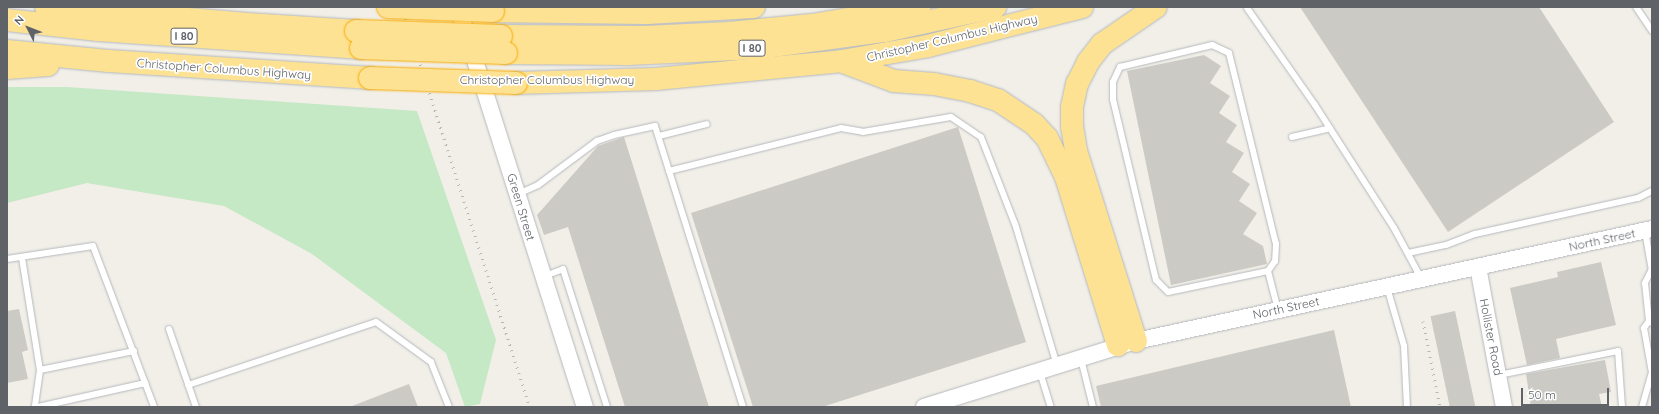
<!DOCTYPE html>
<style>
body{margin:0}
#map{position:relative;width:1659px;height:414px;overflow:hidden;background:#f1efe8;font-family:Quicksand,sans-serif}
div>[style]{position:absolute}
.green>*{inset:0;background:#c5e8c5}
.building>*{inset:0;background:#cccac5;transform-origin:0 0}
.roads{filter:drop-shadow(0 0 1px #b5b8bc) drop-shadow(0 0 1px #b5b8bc)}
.service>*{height:6px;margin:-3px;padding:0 3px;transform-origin:3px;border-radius:3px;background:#fff}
.tertiary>*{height:16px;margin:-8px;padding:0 8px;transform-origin:8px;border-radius:8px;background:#fff}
.motorway>*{height:22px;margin:-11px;padding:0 11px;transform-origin:11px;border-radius:11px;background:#fde293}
.rail>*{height:3px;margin-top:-1.5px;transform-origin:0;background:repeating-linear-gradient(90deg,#b6b7b8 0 1px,transparent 0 6px)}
.bridges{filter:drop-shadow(0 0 1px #f9ab00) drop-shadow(0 0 1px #f9ab00)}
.motorway-bridge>*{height:22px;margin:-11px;padding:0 11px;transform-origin:11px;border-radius:11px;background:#fde293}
span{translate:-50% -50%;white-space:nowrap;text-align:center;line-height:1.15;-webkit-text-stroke:3.5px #fff;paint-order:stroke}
.shield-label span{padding:1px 3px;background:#fff;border:1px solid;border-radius:3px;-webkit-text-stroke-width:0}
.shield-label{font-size:11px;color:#5f6368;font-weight:700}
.street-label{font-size:12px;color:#5f6368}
.frame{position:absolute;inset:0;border:8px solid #5f6368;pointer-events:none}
.north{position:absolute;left:8px;top:8px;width:40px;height:40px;-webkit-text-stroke:3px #fff;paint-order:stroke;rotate:312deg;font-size:11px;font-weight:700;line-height:16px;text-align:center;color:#5f6368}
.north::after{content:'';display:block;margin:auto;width:14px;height:18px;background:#5f6368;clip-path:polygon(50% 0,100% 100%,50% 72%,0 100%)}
.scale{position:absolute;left:1521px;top:388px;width:88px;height:18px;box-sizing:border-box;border:2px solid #5f6368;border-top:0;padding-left:5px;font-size:12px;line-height:14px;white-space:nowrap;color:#5f6368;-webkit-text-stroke:3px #fff;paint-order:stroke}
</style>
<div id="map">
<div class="green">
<i style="clip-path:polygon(7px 87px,67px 87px,417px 111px,496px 340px,480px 404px,465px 407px,446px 353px,312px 254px,224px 206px,87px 183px,7px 203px)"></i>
</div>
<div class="building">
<i style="clip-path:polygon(1300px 7px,1539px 7px,1614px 122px,1448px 232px)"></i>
<i style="clip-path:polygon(1204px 55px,1221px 66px,1210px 83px,1230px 96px,1219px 113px,1237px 125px,1226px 142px,1244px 153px,1232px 172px,1250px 184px,1239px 201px,1257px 213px,1243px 234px,1263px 246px,1267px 264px,1171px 285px,1127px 71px)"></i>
<i style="clip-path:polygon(958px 127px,1026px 342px,822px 407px,753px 407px,691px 213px)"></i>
<i style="clip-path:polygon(624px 137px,709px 407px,625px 407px,568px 227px,544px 235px,537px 215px,598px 146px)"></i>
<i style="clip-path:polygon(1601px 262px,1616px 325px,1556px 339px,1560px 358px,1527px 365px,1510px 288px,1558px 277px,1557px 272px)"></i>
<i style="clip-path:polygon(19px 309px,28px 350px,22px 352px,28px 379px,7px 383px,7px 311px)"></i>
<i style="left:1455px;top:311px;width:98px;height:25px;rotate:78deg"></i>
<i style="clip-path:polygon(1334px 330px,1351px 407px,1101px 407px,1096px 386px)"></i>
<i style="clip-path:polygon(1605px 360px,1611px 392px,1599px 394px,1602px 407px,1531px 407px,1526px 374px)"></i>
<i style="clip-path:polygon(409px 384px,418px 407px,353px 407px,352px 406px)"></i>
</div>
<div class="roads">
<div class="service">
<i style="left:1636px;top:7px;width:29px;rotate:56deg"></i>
<i style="left:1247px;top:8px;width:118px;rotate:55deg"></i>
<i style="left:1315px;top:105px;width:146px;rotate:57.3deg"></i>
<i style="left:1394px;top:228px;width:57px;rotate:61.6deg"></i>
<i style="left:659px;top:136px;width:49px;rotate:-14deg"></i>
<i style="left:1292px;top:137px;width:39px;rotate:-13deg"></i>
<i style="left:669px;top:171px;width:177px;rotate:-14deg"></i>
<i style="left:841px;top:128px;width:22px;rotate:10deg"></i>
<i style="left:863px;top:132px;width:89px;rotate:-9.7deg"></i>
<i style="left:951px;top:117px;width:36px;rotate:34deg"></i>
<i style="left:981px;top:137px;width:97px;rotate:68.7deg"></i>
<i style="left:1016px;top:227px;width:144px;rotate:73.5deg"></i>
<i style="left:518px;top:194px;width:22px;rotate:-24deg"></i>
<i style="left:538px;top:185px;width:74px;rotate:-36.7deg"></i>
<i style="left:597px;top:141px;width:18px;rotate:-19deg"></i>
<i style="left:614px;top:135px;width:42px;rotate:-12.4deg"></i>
<i style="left:655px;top:126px;width:294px;rotate:72.6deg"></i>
<i style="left:1645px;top:231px;width:39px;rotate:80deg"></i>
<i style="left:1652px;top:269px;width:16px;rotate:117deg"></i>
<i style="left:1645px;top:283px;width:38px;rotate:84deg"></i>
<i style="left:1649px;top:321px;width:4px;rotate:34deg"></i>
<i style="left:1408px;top:253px;width:39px;rotate:-12deg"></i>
<i style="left:1446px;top:245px;width:31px;rotate:-21deg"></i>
<i style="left:1475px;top:234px;width:167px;rotate:-12.5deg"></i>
<i style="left:1638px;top:198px;width:16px;rotate:-27deg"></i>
<i style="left:22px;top:258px;width:113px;rotate:80.9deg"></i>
<i style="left:40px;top:370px;width:37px;rotate:98deg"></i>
<i style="left:7px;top:259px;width:87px;rotate:-8.6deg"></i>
<i style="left:93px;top:246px;width:172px;rotate:69.2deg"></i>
<i style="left:1268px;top:271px;width:102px;rotate:168.1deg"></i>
<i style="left:1168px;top:292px;width:17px;rotate:-135deg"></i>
<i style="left:1156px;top:280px;width:186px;rotate:-103.4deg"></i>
<i style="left:1113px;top:99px;width:17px;rotate:-90deg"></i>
<i style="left:1113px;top:82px;width:17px;rotate:-65deg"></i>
<i style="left:1120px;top:67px;width:95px;rotate:-13.4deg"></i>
<i style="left:1212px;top:45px;width:19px;rotate:25deg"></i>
<i style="left:1229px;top:53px;width:197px;rotate:76.2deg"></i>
<i style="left:1276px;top:244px;width:17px;rotate:93deg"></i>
<i style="left:1275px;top:261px;width:12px;rotate:125deg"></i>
<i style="left:1268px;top:271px;width:40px;rotate:75.6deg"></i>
<i style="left:545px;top:276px;width:19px;rotate:-21deg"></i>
<i style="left:563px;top:269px;width:145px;rotate:72.3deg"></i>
<i style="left:1387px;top:287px;width:61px;rotate:73.9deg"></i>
<i style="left:1404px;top:346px;width:61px;rotate:87.2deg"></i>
<i style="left:1649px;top:321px;width:9px;rotate:126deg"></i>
<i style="left:1644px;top:328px;width:46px;rotate:79.9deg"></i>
<i style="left:169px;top:329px;width:83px;rotate:70.9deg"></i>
<i style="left:1081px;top:359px;width:49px;rotate:76deg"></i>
<i style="left:40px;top:370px;width:96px;rotate:-11.4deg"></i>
<i style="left:1040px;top:372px;width:37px;rotate:73deg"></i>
<i style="left:1499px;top:375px;width:121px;rotate:-11.4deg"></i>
<i style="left:1618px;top:351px;width:56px;rotate:85.9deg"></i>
<i style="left:188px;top:385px;width:198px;rotate:-18.5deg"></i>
<i style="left:376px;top:322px;width:68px;rotate:36deg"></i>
<i style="left:431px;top:362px;width:48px;rotate:68.2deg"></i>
<i style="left:38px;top:407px;width:110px;rotate:-12.6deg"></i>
<i style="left:1642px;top:407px;width:35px;rotate:-74deg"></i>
</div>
<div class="tertiary">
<i style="left:458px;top:7px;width:420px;rotate:72.4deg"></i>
<i style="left:1478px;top:267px;width:142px;rotate:79.5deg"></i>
<i style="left:924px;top:407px;width:222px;rotate:-17.3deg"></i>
<i style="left:1136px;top:341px;width:528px;rotate:-12.25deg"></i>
</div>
<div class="motorway">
<i style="left:46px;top:7px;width:202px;rotate:4.8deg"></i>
<i style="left:247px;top:24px;width:109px;rotate:3.7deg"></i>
<i style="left:493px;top:11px;width:154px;rotate:0.7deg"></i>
<i style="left:647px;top:13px;width:107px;rotate:-3.2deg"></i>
<i style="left:7px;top:20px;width:92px;rotate:6.3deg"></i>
<i style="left:98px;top:30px;width:264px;rotate:3.9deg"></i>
<i style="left:501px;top:36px;width:143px;rotate:0.4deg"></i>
<i style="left:644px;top:37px;width:85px;rotate:-2.7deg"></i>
<i style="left:729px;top:33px;width:83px;rotate:-5.5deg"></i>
<i style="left:812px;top:25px;width:109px;rotate:-9.5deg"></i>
<i style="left:7px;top:51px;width:102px;rotate:5.6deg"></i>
<i style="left:109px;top:61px;width:262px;rotate:3.7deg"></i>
<i style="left:506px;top:53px;width:122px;rotate:0.5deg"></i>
<i style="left:628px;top:54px;width:129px;rotate:-2.7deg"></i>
<i style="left:757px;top:48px;width:129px;rotate:-7.6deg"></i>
<i style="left:885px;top:31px;width:113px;rotate:-12.3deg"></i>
<i style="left:843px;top:62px;width:54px;rotate:20.4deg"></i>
<i style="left:894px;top:81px;width:40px;rotate:4.3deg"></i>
<i style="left:934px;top:84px;width:37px;rotate:11deg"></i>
<i style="left:970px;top:91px;width:29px;rotate:18deg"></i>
<i style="left:998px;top:100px;width:43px;rotate:33.7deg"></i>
<i style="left:1034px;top:124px;width:19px;rotate:47deg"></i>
<i style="left:1047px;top:138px;width:43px;rotate:64deg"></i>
<i style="left:1066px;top:177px;width:176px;rotate:72.8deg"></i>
<i style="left:7px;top:68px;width:41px;rotate:-4.2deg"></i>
<i style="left:516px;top:83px;width:140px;rotate:-1.6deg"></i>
<i style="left:656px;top:79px;width:187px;rotate:-5.5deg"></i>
<i style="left:842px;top:61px;width:87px;rotate:-9.9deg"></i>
<i style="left:928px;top:46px;width:159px;rotate:-14.2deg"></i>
<i style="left:1136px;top:341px;width:199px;rotate:-107.5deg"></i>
<i style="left:1076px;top:151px;width:24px;rotate:-99deg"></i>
<i style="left:1072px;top:127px;width:20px;rotate:-90deg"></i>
<i style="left:1072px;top:107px;width:24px;rotate:-78deg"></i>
<i style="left:1077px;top:84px;width:25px;rotate:-63deg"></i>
<i style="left:1088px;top:62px;width:23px;rotate:-52deg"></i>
<i style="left:1102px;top:44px;width:65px;rotate:-34.4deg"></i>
</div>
</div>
<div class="rail">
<i style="left:402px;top:7px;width:420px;rotate:72.3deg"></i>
<i style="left:1423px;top:321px;width:88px;rotate:78.8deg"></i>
</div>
<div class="bridges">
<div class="motorway-bridge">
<i style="left:388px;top:7px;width:105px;rotate:2.2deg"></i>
<i style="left:356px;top:31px;width:145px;rotate:2deg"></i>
<i style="left:361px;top:48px;width:145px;rotate:2deg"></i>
<i style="left:370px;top:78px;width:146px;rotate:2deg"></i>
</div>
</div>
<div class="shield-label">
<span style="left:184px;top:36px">I 80</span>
<span style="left:752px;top:48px">I 80</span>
</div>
<div class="street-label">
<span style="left:952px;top:38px;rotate:-13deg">Christopher Columbus Highway</span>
<span style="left:224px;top:69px;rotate:4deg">Christopher Columbus Highway</span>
<span style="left:547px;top:80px">Christopher Columbus Highway</span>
<span style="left:521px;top:207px;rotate:73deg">Green Street</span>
<span style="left:1602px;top:240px;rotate:-12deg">North Street</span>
<span style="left:1286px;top:308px;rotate:-12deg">North Street</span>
<span style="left:1491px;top:337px;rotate:79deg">Hollister Road</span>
</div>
<div class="frame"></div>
<div class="north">N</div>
<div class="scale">50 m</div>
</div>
